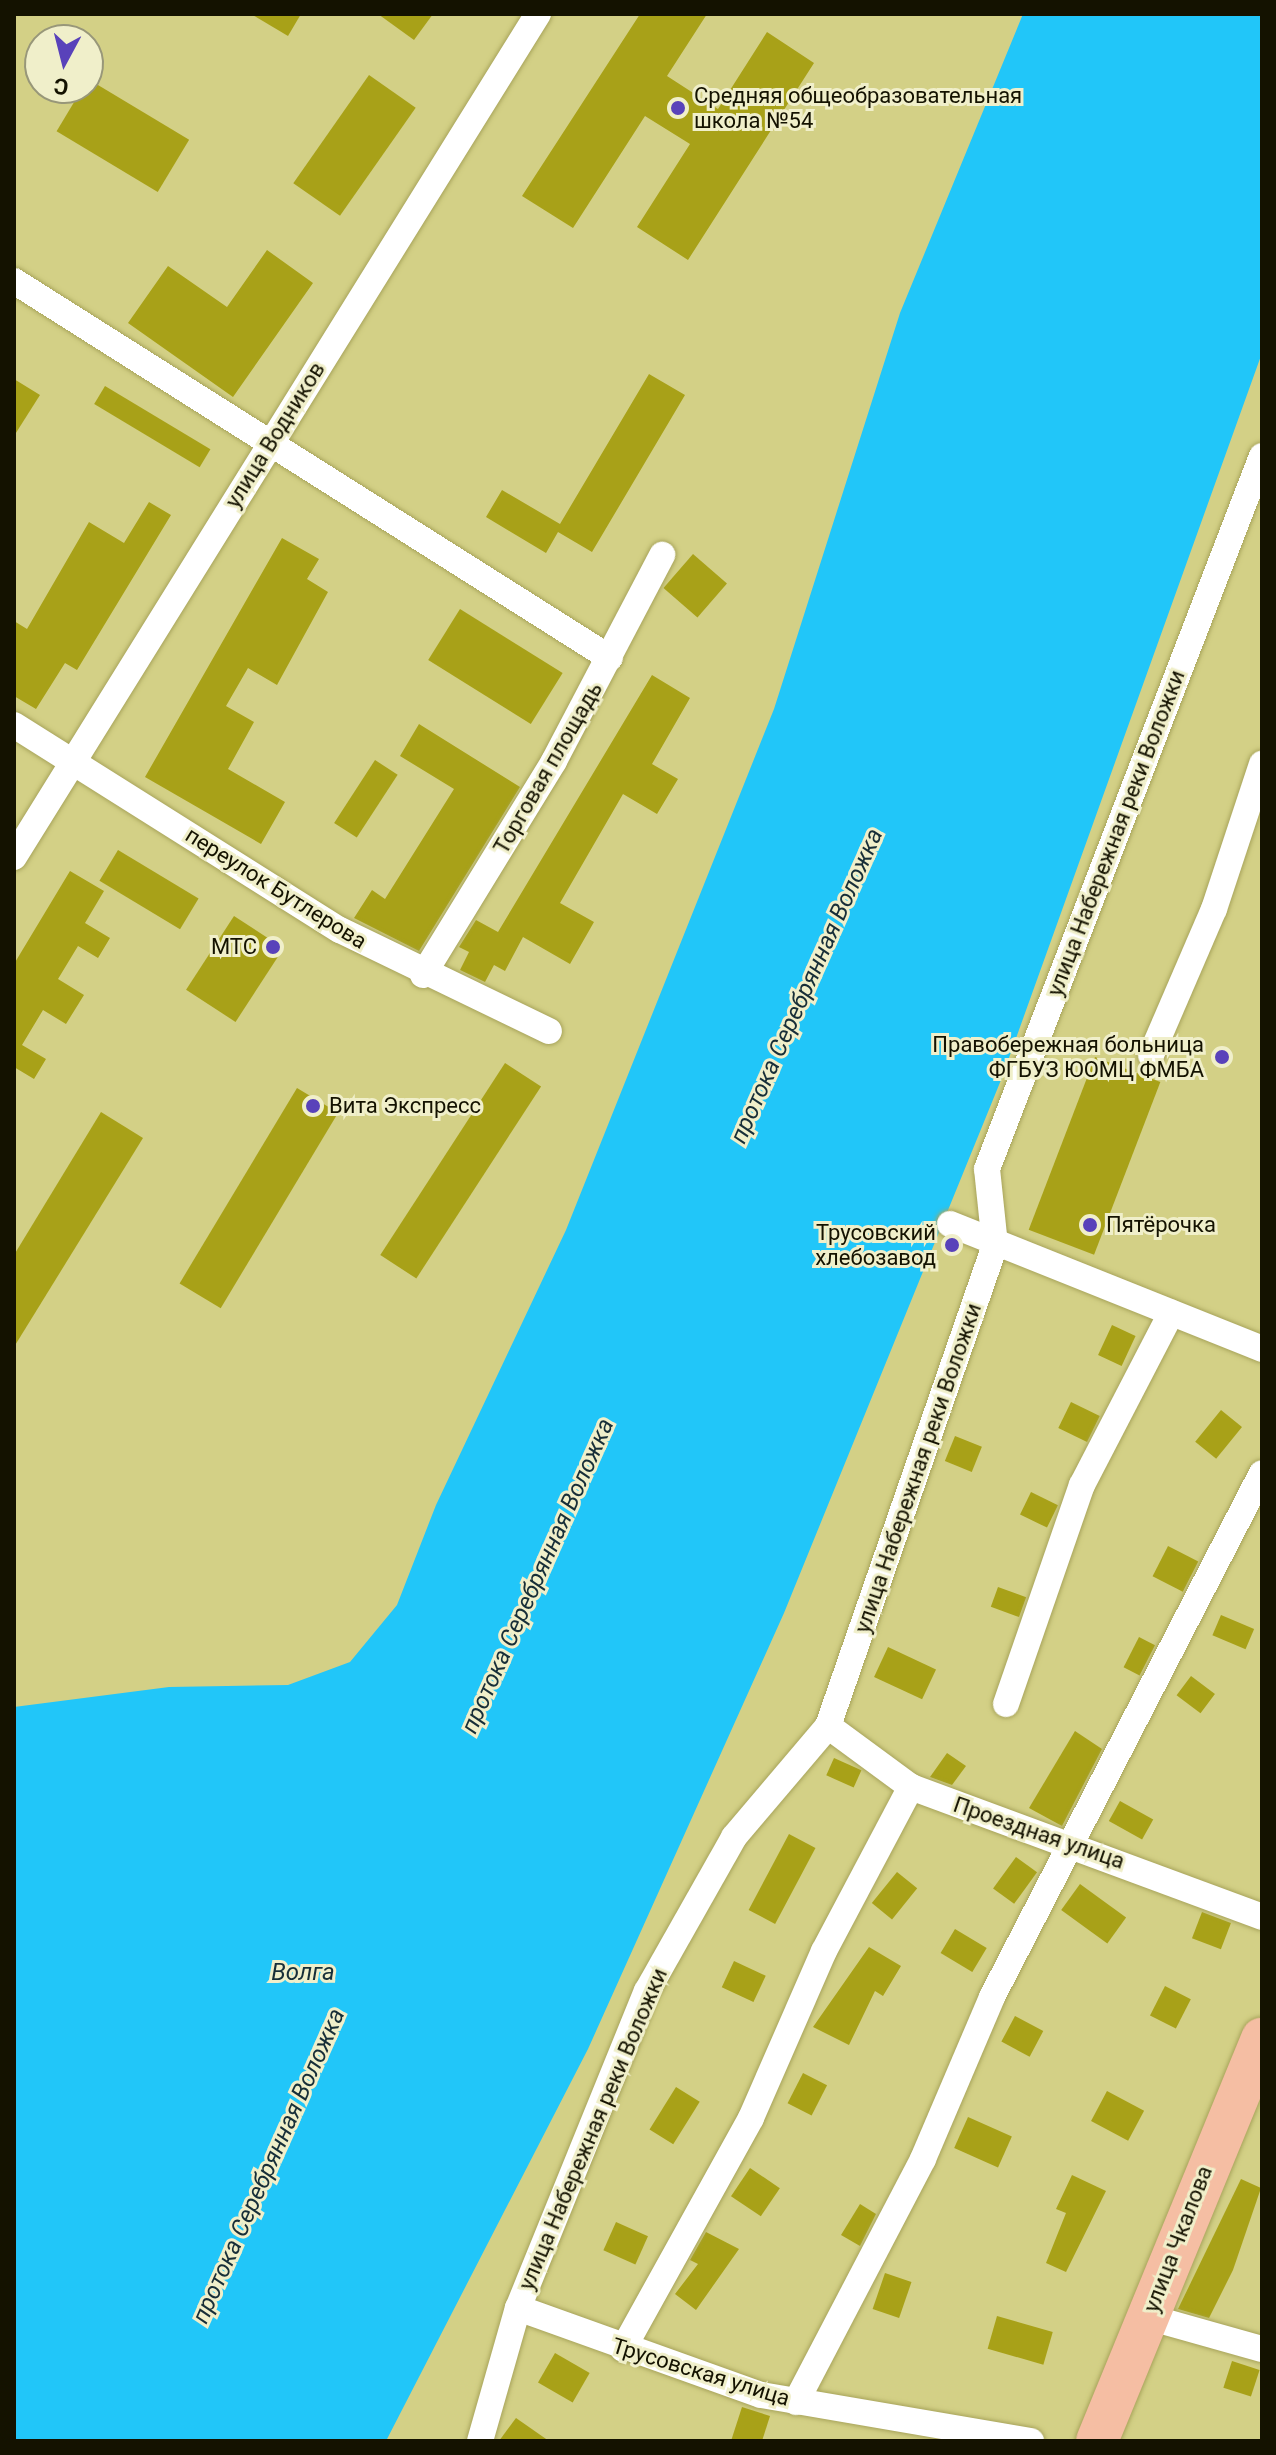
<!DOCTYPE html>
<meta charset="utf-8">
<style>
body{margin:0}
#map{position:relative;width:1276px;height:2455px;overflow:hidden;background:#d3d086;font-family:Roboto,sans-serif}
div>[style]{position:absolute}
.water>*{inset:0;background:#21c6f9}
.building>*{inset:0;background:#a8a118;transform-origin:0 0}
.roads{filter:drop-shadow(0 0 2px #a8a45b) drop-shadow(0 0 2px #a8a45b)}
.street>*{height:26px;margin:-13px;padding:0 13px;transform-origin:13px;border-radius:13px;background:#fff}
.primary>*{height:42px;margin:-21px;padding:0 21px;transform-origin:21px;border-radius:21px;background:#f5bea3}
.dots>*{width:22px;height:22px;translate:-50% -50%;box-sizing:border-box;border:4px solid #f0efca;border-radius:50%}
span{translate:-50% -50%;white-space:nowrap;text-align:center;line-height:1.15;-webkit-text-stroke:6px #f0efca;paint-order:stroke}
.poi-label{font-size:22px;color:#141200}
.left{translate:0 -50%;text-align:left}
.right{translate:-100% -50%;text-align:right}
.street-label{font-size:22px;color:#141200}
.water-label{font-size:24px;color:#172e38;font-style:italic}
.frame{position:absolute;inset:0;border:16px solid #141200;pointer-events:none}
.north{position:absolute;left:24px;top:24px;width:80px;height:80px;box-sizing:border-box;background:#f0efca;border:2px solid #989779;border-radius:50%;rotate:187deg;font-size:22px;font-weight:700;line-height:32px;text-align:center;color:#141200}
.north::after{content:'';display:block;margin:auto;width:28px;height:36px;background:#5942ba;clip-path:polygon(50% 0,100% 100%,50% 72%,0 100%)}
</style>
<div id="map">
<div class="water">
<i style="clip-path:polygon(1023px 14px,1262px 14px,1262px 353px,1001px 1080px,784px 1613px,588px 2049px,386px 2441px,14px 2441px,14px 1707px,169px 1687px,288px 1685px,350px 1662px,397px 1605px,436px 1505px,566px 1230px,774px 709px,900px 313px)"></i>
</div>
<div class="building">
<i style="clip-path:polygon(251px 14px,301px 14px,288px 36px)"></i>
<i style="clip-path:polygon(378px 14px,433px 14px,414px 40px)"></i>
<i style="clip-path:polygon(640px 14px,707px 14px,667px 76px,718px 109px,767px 32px,814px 63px,688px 260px,637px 227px,690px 144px,645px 116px,573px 228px,522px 196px)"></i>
<i style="left:369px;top:75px;width:57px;height:132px;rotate:35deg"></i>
<i style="left:88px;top:79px;width:118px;height:61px;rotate:31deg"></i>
<i style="clip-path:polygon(267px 250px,313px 283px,233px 397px,128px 323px,168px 266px,227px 307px)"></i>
<i style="clip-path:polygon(649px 374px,685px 395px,592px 552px,558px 532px,546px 553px,486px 517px,502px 490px,560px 524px)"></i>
<i style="clip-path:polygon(14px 379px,40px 395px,14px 436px)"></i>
<i style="left:105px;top:386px;width:123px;height:21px;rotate:31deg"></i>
<i style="clip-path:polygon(149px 502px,171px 515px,77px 670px,65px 663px,36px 709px,14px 696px,14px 621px,27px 629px,89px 522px,124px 543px)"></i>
<i style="clip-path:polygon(282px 538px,319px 559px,307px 579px,328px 592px,277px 685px,248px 668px,226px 706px,254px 722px,228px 769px,285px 802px,261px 844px,145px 777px)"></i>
<i style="left:693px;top:554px;width:45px;height:45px;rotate:41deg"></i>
<i style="left:460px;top:609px;width:121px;height:60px;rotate:32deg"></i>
<i style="clip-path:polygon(652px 675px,690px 698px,652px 764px,678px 779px,657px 814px,623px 794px,560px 903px,594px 922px,570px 964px,523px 937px,505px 971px,494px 965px,485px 982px,460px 970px,469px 952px,459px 947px,476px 920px,498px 932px)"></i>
<i style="clip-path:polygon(419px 724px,520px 787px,419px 951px,354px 918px,372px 890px,385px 899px,454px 789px,400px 756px)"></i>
<i style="left:375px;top:760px;width:27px;height:75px;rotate:33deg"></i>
<i style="left:118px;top:850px;width:94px;height:36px;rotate:31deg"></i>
<i style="clip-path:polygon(70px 871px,104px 891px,85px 923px,110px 938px,98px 958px,78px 946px,58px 979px,84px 995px,66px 1024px,43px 1010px,22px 1045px,46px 1059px,34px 1079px,14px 1067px,14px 964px)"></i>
<i style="left:234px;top:916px;width:59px;height:88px;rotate:33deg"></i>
<i style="left:1095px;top:1057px;width:70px;height:185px;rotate:21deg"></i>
<i style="left:505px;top:1063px;width:43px;height:229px;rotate:33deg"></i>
<i style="left:297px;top:1088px;width:48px;height:228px;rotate:31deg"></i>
<i style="clip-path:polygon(101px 1112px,143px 1138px,14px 1347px,14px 1255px)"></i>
<i style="left:1112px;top:1325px;width:26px;height:33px;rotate:25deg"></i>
<i style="left:1071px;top:1402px;width:32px;height:29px;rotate:26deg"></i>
<i style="left:1221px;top:1410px;width:27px;height:41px;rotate:39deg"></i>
<i style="left:955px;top:1436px;width:29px;height:27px;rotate:22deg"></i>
<i style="left:1031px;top:1492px;width:30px;height:25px;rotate:26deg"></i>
<i style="left:1168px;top:1546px;width:34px;height:34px;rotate:27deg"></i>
<i style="left:998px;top:1587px;width:30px;height:21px;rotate:20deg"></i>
<i style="left:1221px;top:1615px;width:36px;height:22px;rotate:23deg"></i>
<i style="left:1139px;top:1637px;width:18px;height:34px;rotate:27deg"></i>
<i style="left:888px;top:1647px;width:53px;height:33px;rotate:25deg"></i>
<i style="left:1191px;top:1676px;width:30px;height:24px;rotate:37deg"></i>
<i style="clip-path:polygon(1075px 1731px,1102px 1749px,1062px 1826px,1029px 1808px)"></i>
<i style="clip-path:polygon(947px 1753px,966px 1766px,952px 1785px,930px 1777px)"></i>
<i style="left:834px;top:1758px;width:30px;height:19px;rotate:24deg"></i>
<i style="left:1120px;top:1801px;width:38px;height:23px;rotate:29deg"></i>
<i style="left:789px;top:1834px;width:30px;height:86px;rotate:28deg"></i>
<i style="left:1016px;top:1857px;width:26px;height:39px;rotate:36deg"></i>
<i style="left:897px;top:1872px;width:26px;height:40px;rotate:39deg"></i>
<i style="left:1080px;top:1884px;width:57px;height:32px;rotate:36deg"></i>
<i style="left:1202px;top:1912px;width:31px;height:28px;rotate:21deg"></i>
<i style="left:955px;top:1929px;width:37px;height:28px;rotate:31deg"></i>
<i style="clip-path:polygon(869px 1947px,901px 1966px,883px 1996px,875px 1991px,849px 2045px,813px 2027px)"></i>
<i style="left:734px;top:1961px;width:35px;height:29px;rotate:25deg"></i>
<i style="left:1165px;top:1986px;width:29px;height:33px;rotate:27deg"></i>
<i style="left:1015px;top:2016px;width:32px;height:29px;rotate:28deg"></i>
<i style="left:803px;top:2073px;width:27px;height:34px;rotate:27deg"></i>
<i style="left:676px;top:2087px;width:28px;height:50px;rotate:32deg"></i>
<i style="left:1107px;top:2091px;width:42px;height:34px;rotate:28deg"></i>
<i style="left:968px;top:2117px;width:48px;height:34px;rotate:24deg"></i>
<i style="left:750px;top:2168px;width:36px;height:34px;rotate:34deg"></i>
<i style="clip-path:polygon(1072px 2175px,1106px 2191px,1066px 2272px,1046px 2263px,1066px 2213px,1056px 2209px)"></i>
<i style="clip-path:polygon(1241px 2179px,1261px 2188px,1233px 2270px,1209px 2318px,1178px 2309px)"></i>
<i style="clip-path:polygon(860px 2204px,876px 2214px,860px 2246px,841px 2235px)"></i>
<i style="left:616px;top:2222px;width:35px;height:31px;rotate:24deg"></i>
<i style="clip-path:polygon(706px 2232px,739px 2249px,696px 2310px,675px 2294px,698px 2264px,690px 2260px)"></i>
<i style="left:885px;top:2273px;width:28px;height:38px;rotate:19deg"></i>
<i style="left:997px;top:2316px;width:58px;height:34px;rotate:16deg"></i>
<i style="left:555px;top:2353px;width:40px;height:34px;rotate:30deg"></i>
<i style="left:1232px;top:2361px;width:29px;height:28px;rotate:18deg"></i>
<i style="clip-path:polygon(742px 2407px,770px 2416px,762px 2441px,731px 2441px)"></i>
<i style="clip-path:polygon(516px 2418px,549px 2441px,499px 2441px)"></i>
</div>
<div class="roads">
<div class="street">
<i style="left:14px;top:281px;width:705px;rotate:32.32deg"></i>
<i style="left:14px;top:725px;width:385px;rotate:32.2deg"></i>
<i style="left:340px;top:930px;width:232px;rotate:25.8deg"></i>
<i style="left:14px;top:857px;width:993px;rotate:-58.14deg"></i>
<i style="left:423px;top:975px;width:251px;rotate:-58.5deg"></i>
<i style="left:554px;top:761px;width:233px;rotate:-62.3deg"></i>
<i style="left:1151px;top:1055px;width:159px;rotate:-66.7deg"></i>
<i style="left:1214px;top:909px;width:153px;rotate:-71.7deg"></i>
<i style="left:950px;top:1224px;width:336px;rotate:21.8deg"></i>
<i style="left:1006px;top:1704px;width:232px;rotate:-70.9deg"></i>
<i style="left:1082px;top:1485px;width:194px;rotate:-62.6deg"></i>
<i style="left:828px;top:1726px;width:103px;rotate:36.3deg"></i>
<i style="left:911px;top:1787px;width:374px;rotate:20.3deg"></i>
<i style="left:518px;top:2308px;width:258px;rotate:19.7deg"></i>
<i style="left:761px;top:2395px;width:274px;rotate:9.7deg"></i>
<i style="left:1148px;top:2317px;width:118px;rotate:15.7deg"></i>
<i style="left:623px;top:2349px;width:264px;rotate:-61deg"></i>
<i style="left:751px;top:2118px;width:182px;rotate:-66.4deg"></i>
<i style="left:824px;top:1951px;width:186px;rotate:-62.1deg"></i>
<i style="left:796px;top:2402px;width:274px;rotate:-62.4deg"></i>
<i style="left:923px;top:2159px;width:176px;rotate:-66.9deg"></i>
<i style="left:992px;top:1997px;width:589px;rotate:-62.74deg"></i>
<i style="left:480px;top:2441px;width:138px;rotate:-74.1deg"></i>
<i style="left:518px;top:2308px;width:342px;rotate:-67.9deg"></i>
<i style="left:647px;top:1991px;width:177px;rotate:-60.5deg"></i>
<i style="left:734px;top:1837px;width:145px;rotate:-49.7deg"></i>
<i style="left:828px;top:1726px;width:509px;rotate:-70.85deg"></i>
<i style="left:995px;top:1245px;width:76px;rotate:-96deg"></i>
<i style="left:987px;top:1169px;width:764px;rotate:-68.91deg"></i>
</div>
<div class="primary">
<i style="left:1097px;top:2441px;width:435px;rotate:-67.7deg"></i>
</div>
</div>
<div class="dots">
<i style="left:678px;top:108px;background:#5942ba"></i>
<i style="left:273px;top:947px;background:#5942ba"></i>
<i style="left:1222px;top:1057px;background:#5942ba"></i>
<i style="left:313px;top:1106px;background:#5942ba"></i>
<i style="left:1090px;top:1225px;background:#5942ba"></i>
<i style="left:952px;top:1245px;background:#5942ba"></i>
</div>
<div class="poi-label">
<span class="left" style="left:694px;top:108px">Средняя общеобразовательная<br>школа №54</span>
<span class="right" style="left:257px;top:947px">МТС</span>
<span class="right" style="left:1204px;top:1057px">Правобережная больница<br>ФГБУЗ ЮОМЦ ФМБА</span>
<span class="left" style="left:329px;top:1106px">Вита Экспресс</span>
<span class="left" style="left:1106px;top:1225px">Пятёрочка</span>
<span class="right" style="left:936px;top:1245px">Трусовский<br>хлебозавод</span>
</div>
<div class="street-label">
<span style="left:275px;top:435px;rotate:-58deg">улица Водников</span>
<span style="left:548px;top:768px;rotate:-60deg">Торговая площадь</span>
<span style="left:1116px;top:833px;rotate:-69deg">улица Набережная реки Воложки</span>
<span style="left:276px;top:888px;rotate:32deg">переулок Бутлерова</span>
<span style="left:918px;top:1468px;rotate:-71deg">улица Набережная реки Воложки</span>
<span style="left:1039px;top:1833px;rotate:19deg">Проездная улица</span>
<span style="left:593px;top:2129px;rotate:-67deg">улица Набережная реки Воложки</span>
<span style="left:1178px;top:2239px;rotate:-69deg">улица Чкалова</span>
<span style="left:701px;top:2372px;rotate:17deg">Трусовская улица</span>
</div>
<div class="water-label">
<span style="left:807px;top:986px;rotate:-66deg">протока Серебрянная Воложка</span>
<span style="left:538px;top:1576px;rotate:-66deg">протока Серебрянная Воложка</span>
<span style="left:303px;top:1973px">Волга</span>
<span style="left:269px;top:2166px;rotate:-66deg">протока Серебрянная Воложка</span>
</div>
<div class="frame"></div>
<div class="north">С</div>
</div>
